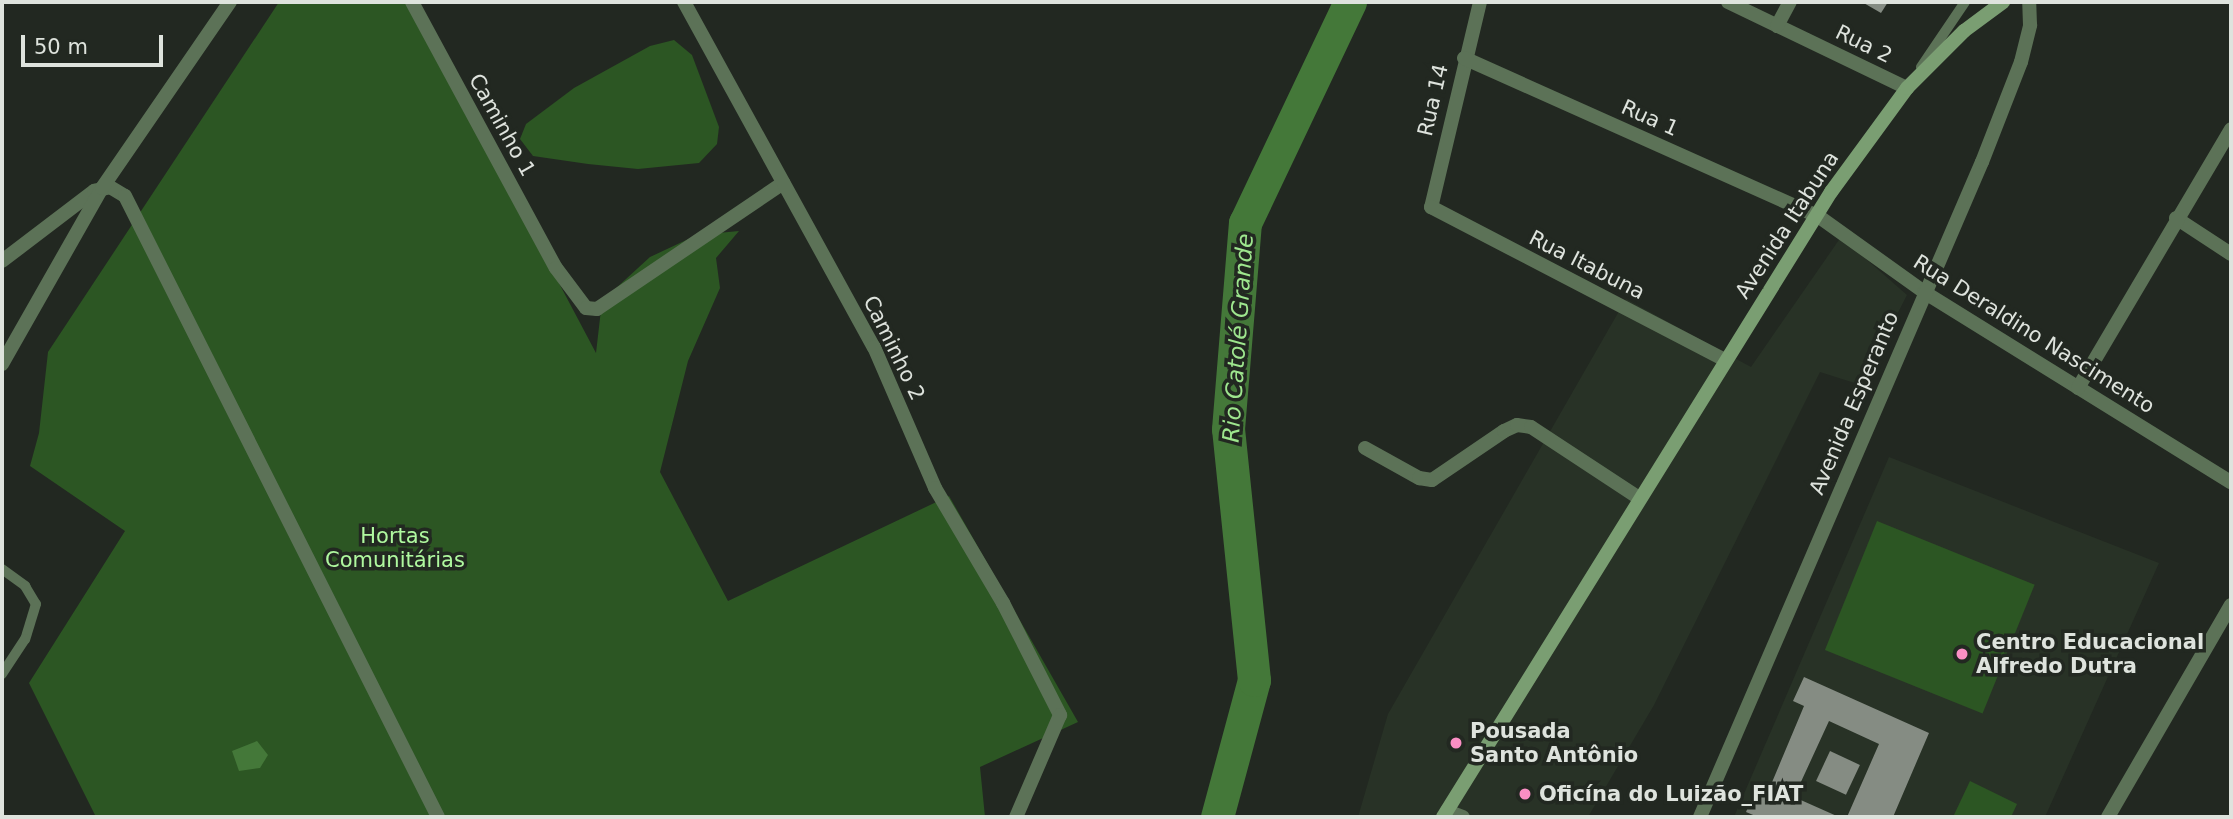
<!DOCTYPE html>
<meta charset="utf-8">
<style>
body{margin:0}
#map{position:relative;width:2233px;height:819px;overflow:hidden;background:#222821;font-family:"DejaVu Sans",sans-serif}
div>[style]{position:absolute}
.built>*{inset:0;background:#283226}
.green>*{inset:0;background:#2c5623;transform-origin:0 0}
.water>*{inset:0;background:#447839}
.river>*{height:33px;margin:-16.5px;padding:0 16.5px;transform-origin:16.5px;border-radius:16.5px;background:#447839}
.building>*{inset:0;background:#858c83;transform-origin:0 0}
.lane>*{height:10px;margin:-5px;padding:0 5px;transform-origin:5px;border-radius:5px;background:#5c7257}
.street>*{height:14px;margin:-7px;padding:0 7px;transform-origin:7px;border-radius:7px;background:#5c7257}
.secondary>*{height:14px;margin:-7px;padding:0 7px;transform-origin:7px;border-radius:7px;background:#7a9e72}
.dots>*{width:19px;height:19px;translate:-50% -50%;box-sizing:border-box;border:4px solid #222821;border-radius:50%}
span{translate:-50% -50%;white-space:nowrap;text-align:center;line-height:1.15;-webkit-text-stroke:7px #222821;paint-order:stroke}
.street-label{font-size:21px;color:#dee3dd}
.park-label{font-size:21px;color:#aff89f}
.poi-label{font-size:21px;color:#dee3dd;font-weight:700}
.left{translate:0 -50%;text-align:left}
.water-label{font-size:23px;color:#9ee68e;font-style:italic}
.frame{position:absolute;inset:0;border:4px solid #dee3dd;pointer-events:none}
.scale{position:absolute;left:21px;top:35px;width:142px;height:32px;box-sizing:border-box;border:4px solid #dee3dd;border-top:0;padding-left:9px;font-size:21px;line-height:24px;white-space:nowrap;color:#dee3dd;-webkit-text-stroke:5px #222821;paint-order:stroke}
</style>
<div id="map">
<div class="built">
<i style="clip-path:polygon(1841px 237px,1907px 295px,1861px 385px,1820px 372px,1654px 705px,1588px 817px,1358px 817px,1388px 714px,1626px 299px,1751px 367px)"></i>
<i style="clip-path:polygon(1889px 457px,2159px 563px,2045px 817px,1734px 817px)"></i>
</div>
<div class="green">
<i style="clip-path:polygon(279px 2px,410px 2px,596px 353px,602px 301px,650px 257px,697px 235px,739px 231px,716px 258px,720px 288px,688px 361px,660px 472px,728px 601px,949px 496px,1078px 722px,980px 767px,985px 817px,96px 817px,29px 683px,125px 531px,30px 466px,39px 433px,48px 352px)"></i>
<i style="clip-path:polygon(674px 40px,692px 55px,719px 127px,717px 144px,699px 163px,638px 169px,588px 164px,533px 156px,520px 139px,526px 124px,574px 88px,650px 46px)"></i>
<i style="left:1877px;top:521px;width:170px;height:139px;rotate:22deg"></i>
<i style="clip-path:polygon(1970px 781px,2017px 804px,2011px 817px,1953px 817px)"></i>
</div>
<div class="water">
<i style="clip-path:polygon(257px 741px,268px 755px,260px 768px,239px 771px,232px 751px)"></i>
</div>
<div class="river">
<i style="left:1217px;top:817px;width:142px;rotate:-74.9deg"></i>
<i style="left:1254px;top:680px;width:252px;rotate:-95.9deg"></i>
<i style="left:1228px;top:429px;width:207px;rotate:-85.3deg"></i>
<i style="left:1245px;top:223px;width:245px;rotate:-64.6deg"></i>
</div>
<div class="building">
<i style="clip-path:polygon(1862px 2px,1888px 2px,1881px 13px)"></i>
<i style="clip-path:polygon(1804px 677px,1929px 733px,1893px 817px,1847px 817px,1879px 744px,1829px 721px,1794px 797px,1839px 817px,1758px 817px,1746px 812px,1756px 788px,1768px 793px,1770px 787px,1804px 706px,1793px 701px)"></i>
<i style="left:1830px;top:751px;width:33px;height:33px;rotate:25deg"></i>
</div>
<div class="lane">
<i style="left:1921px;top:67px;width:78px;rotate:-55.9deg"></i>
<i style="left:2px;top:569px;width:29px;rotate:36deg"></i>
<i style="left:25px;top:586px;width:21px;rotate:59deg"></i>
<i style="left:36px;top:604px;width:37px;rotate:107deg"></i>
<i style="left:25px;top:639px;width:42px;rotate:123.3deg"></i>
</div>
<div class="street">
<i style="left:412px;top:2px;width:302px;rotate:61.6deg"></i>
<i style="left:556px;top:268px;width:50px;rotate:53.1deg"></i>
<i style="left:586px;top:308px;width:11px;rotate:5deg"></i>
<i style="left:597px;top:309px;width:225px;rotate:-34.1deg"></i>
<i style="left:684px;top:2px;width:394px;rotate:61.2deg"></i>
<i style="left:874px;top:347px;width:154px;rotate:66.6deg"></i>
<i style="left:935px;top:488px;width:134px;rotate:59.4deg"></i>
<i style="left:1003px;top:603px;width:126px;rotate:63deg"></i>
<i style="left:1060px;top:715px;width:111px;rotate:113.3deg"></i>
<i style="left:1480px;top:2px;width:211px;rotate:103.4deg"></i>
<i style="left:1431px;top:207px;width:329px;rotate:27.5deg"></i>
<i style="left:1728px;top:2px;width:199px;rotate:25.7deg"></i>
<i style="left:1777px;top:26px;width:27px;rotate:-62deg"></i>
<i style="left:1464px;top:58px;width:388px;rotate:24.1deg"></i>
<i style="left:1818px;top:216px;width:130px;rotate:35.6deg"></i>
<i style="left:1924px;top:292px;width:361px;rotate:31.8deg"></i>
<i style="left:2176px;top:218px;width:66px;rotate:33.2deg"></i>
<i style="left:2px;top:261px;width:116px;rotate:-37.3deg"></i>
<i style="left:94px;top:191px;width:16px;rotate:-14deg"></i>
<i style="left:110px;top:187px;width:17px;rotate:31deg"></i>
<i style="left:125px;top:196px;width:695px;rotate:63.25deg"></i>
<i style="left:2px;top:364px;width:202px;rotate:-60.4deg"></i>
<i style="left:102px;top:188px;width:226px;rotate:-55.5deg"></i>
<i style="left:2078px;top:388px;width:301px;rotate:-59.4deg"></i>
<i style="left:1365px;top:448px;width:62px;rotate:29.1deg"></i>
<i style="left:1419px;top:478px;width:13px;rotate:9deg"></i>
<i style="left:1432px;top:480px;width:87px;rotate:-34.2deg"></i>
<i style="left:1504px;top:431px;width:14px;rotate:-25deg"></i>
<i style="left:1517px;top:425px;width:14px;rotate:8deg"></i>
<i style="left:1531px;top:427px;width:129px;rotate:33.3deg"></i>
<i style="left:1447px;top:811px;width:17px;rotate:21deg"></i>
<i style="left:1700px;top:817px;width:713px;rotate:-66.71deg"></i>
<i style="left:1982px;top:162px;width:107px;rotate:-68.7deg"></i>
<i style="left:2021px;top:62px;width:38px;rotate:-76deg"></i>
<i style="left:2030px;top:25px;width:23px;rotate:-92deg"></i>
<i style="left:2108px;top:817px;width:245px;rotate:-59.9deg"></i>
</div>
<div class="secondary">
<i style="left:1443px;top:817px;width:736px;rotate:-58.17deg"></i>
<i style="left:1831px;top:192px;width:129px;rotate:-53.8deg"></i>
<i style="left:1907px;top:88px;width:81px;rotate:-45deg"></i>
<i style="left:1964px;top:31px;width:49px;rotate:-36.6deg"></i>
</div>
<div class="dots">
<i style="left:1962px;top:654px;background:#fb8fc4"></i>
<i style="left:1456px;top:743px;background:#fb8fc4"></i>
<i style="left:1525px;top:794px;background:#fb8fc4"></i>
</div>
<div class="street-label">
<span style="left:1864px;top:44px;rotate:26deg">Rua 2</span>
<span style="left:1433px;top:100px;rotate:-77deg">Rua 14</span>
<span style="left:1650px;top:118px;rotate:24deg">Rua 1</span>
<span style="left:502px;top:125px;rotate:61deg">Caminho 1</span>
<span style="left:1787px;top:225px;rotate:-57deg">Avenida Itabuna</span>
<span style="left:1587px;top:265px;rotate:27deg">Rua Itabuna</span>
<span style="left:2034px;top:334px;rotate:32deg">Rua Deraldino Nascimento</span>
<span style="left:894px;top:348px;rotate:64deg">Caminho 2</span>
<span style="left:1854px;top:403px;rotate:-67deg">Avenida Esperanto</span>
</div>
<div class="park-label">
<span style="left:395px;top:548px">Hortas<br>Comunitárias</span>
</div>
<div class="poi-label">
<span class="left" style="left:1976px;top:654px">Centro Educacional<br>Alfredo Dutra</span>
<span class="left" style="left:1470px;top:743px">Pousada<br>Santo Antônio</span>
<span class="left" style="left:1539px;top:794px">Oficína do Luizão_FIAT</span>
</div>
<div class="water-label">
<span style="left:1238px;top:338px;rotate:-86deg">Rio Catolé Grande</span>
</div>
<div class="frame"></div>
<div class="scale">50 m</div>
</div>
